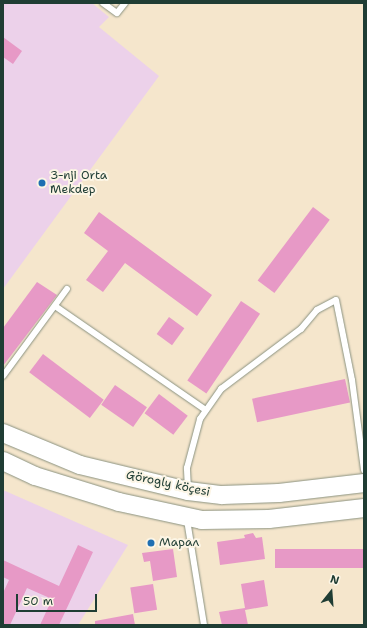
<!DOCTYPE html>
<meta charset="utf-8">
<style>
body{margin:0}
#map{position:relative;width:367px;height:628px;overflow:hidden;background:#f5e6cc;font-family:"Shantell Sans",sans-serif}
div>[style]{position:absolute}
.built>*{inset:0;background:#ecd1ea}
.building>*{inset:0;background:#e799c6;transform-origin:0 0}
.roads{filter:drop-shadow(0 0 1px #8a9280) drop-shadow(0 0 1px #8a9280)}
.service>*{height:6px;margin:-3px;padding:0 3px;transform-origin:3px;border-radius:3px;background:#fff}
.primary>*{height:18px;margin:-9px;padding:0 9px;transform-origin:9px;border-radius:9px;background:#fff}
.dots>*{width:11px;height:11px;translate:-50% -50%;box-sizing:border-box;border:2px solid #fcf5e5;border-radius:50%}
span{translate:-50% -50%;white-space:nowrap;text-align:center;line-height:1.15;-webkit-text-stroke:4px #fcf5e5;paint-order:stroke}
.poi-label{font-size:12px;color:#1f3d34}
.left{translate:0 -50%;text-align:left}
.street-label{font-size:12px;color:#1f3d34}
.frame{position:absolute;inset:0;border:4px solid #1f3d34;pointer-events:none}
.north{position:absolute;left:311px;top:572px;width:40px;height:40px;-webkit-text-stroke:3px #fcf5e5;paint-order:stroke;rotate:17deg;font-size:11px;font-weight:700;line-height:16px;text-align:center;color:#1f3d34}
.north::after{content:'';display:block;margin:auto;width:14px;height:18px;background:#1f3d34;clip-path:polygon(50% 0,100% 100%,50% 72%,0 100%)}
.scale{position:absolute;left:16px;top:594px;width:81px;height:18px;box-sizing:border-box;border:2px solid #1f3d34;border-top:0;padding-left:5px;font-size:12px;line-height:14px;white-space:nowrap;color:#1f3d34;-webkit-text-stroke:3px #fcf5e5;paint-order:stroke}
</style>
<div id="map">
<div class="built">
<i style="clip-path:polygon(3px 3px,92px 3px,109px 17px,99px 27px,159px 76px,3px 289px)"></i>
<i style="clip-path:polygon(3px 490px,128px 545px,78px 625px,3px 625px)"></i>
</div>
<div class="building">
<i style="clip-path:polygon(3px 37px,22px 51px,13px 64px,3px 57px)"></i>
<i style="left:313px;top:207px;width:21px;height:92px;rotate:37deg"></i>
<i style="clip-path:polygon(99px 212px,212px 295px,197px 316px,125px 263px,103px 292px,86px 280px,108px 251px,84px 233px)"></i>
<i style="clip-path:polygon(37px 282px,57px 295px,3px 366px,3px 328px)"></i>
<i style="left:241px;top:301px;width:23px;height:96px;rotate:34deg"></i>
<i style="left:169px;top:317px;width:19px;height:21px;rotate:36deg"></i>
<i style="left:43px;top:354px;width:76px;height:23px;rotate:37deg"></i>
<i style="left:345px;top:379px;width:24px;height:95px;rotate:78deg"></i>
<i style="left:115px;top:385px;width:39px;height:24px;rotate:35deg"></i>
<i style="left:159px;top:394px;width:36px;height:24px;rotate:37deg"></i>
<i style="clip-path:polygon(253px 533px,256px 538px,262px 537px,265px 559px,220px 565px,217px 542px,245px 538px,244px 535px)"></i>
<i style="clip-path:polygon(78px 545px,93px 552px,59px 625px,40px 625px,52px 599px,27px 588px,10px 625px,3px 625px,3px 593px,9px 580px,3px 577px,3px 560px,59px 586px)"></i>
<i style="clip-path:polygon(173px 549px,177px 577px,153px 581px,150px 561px,144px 562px,142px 553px)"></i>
<i style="left:364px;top:549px;width:19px;height:89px;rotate:90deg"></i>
<i style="clip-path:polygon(264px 580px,268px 606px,245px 610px,248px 625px,222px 625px,219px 612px,245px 608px,241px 584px)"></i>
<i style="left:153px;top:584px;width:26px;height:23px;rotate:81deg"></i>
<i style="clip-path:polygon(133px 614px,135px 625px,95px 625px,95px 621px)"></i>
</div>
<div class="roads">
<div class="service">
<i style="left:103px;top:3px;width:17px;rotate:36deg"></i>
<i style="left:117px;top:13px;width:13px;rotate:-51deg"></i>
<i style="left:55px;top:306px;width:183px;rotate:34.6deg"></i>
<i style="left:3px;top:376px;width:108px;rotate:-53.7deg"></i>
<i style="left:188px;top:489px;width:21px;rotate:-93deg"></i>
<i style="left:187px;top:468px;width:51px;rotate:-75.1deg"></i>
<i style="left:200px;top:419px;width:37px;rotate:-55deg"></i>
<i style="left:221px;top:389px;width:100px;rotate:-36.9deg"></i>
<i style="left:301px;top:329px;width:25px;rotate:-50deg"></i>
<i style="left:317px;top:310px;width:21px;rotate:-28deg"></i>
<i style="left:336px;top:300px;width:82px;rotate:78.7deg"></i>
<i style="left:352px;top:380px;width:91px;rotate:82.4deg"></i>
<i style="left:187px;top:520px;width:106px;rotate:80.8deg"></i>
</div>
<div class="primary">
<i style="left:3px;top:433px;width:83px;rotate:22.6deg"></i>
<i style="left:80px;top:465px;width:111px;rotate:13.5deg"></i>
<i style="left:188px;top:491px;width:34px;rotate:7deg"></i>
<i style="left:222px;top:495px;width:57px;rotate:-2deg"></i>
<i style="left:279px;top:493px;width:86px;rotate:-6.7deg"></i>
<i style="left:3px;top:461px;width:35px;rotate:25deg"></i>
<i style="left:35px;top:476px;width:88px;rotate:17.2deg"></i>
<i style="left:119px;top:502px;width:85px;rotate:12.2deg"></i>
<i style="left:202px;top:520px;width:67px;rotate:-0.9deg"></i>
<i style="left:269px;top:519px;width:96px;rotate:-6.6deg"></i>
</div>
</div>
<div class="dots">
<i style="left:42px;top:183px;background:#1f6fb2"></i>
<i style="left:151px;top:543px;background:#1f6fb2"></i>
</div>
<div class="poi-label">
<span class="left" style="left:50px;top:183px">3-nji Orta<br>Mekdep</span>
<span class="left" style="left:159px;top:543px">Марал</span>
</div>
<div class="street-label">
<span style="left:168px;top:484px;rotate:12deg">Görogly köçesi</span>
</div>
<div class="frame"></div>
<div class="north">N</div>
<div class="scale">50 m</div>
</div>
